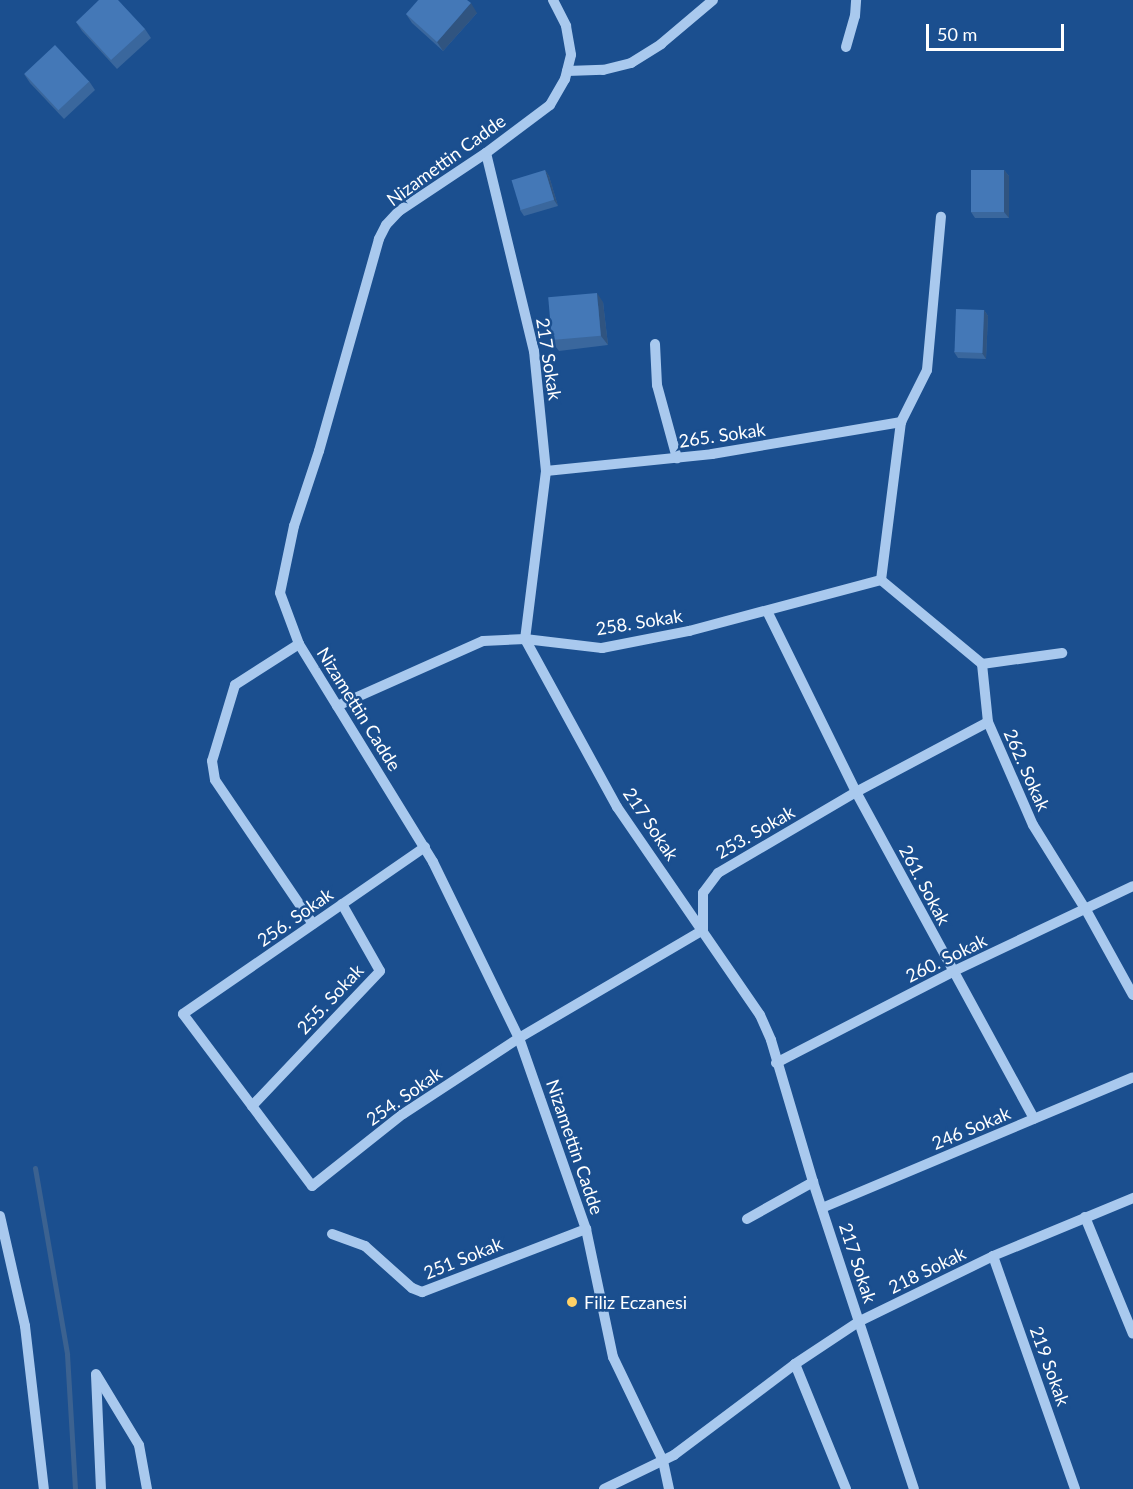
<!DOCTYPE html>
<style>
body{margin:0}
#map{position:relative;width:1133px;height:1489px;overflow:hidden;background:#1b4f8f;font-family:Lato,sans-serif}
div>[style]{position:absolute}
.stream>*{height:5px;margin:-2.5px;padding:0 2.5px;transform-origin:2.5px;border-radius:2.5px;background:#3c6290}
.minor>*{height:10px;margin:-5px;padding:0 5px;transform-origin:5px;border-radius:5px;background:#a9c9ee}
.wall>*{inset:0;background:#3a679d}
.shaded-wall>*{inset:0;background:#305480}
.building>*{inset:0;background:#4478b7;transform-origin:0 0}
.dots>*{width:16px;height:16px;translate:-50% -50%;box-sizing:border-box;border:3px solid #1b4f8f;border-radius:50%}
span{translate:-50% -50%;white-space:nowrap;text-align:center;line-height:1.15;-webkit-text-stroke:5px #1b4f8f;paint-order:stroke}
.street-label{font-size:18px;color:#fff}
.poi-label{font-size:18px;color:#fff}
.left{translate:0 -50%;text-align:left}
.scale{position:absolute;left:926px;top:24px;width:138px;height:27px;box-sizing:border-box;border:3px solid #fff;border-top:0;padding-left:8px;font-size:18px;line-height:21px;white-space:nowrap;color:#fff;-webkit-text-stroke:4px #1b4f8f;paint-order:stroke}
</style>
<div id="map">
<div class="stream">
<i style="left:35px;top:1168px;width:189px;rotate:80.2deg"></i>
<i style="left:67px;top:1354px;width:135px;rotate:86.6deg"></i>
</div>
<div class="minor">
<i style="left:553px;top:0;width:29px;rotate:63deg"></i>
<i style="left:566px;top:26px;width:29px;rotate:80deg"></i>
<i style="left:571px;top:55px;width:25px;rotate:104deg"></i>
<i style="left:565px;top:79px;width:30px;rotate:120deg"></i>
<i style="left:550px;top:105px;width:80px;rotate:143.1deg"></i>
<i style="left:486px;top:153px;width:105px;rotate:146.3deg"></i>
<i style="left:399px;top:211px;width:19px;rotate:133deg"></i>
<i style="left:386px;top:225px;width:16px;rotate:117deg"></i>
<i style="left:379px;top:239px;width:220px;rotate:105.8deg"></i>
<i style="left:319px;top:451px;width:79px;rotate:108.4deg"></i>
<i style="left:294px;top:526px;width:68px;rotate:101.8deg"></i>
<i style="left:280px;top:593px;width:54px;rotate:69.6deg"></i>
<i style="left:299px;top:644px;width:256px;rotate:58.4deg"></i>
<i style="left:433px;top:862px;width:196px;rotate:64deg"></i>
<i style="left:519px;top:1038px;width:202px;rotate:70.7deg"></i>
<i style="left:586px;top:1229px;width:131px;rotate:78.1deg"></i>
<i style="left:613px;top:1357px;width:115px;rotate:64.3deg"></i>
<i style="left:663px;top:1461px;width:29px;rotate:78deg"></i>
<i style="left:846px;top:47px;width:32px;rotate:-74deg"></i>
<i style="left:855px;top:16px;width:16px;rotate:-86deg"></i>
<i style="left:567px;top:71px;width:36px;rotate:-2deg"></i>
<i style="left:603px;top:70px;width:29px;rotate:-14deg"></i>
<i style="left:631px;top:63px;width:36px;rotate:-32deg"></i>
<i style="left:661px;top:44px;width:68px;rotate:-40.2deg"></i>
<i style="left:486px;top:153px;width:204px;rotate:76.4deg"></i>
<i style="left:534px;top:351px;width:121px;rotate:84.3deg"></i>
<i style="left:546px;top:471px;width:169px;rotate:97.1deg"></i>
<i style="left:525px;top:639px;width:192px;rotate:61.3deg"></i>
<i style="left:617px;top:807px;width:252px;rotate:55.5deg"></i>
<i style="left:760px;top:1015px;width:27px;rotate:66deg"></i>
<i style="left:771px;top:1040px;width:148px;rotate:73.5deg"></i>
<i style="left:813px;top:1182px;width:323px;rotate:71.8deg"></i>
<i style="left:655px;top:344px;width:41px;rotate:87.2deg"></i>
<i style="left:657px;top:385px;width:76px;rotate:74.7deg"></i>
<i style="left:546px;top:471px;width:167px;rotate:-5.8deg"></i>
<i style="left:712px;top:454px;width:192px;rotate:-9.6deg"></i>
<i style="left:881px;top:580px;width:131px;rotate:39.7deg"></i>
<i style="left:982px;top:664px;width:58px;rotate:84.1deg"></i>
<i style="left:988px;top:722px;width:112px;rotate:66.4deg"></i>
<i style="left:1033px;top:825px;width:100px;rotate:58.1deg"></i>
<i style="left:1086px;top:910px;width:97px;rotate:61.1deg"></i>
<i style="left:881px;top:580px;width:159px;rotate:-82.8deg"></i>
<i style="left:901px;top:422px;width:58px;rotate:-63.4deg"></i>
<i style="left:927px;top:370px;width:154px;rotate:-84.8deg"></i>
<i style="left:767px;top:611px;width:202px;rotate:63.8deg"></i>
<i style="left:856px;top:792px;width:372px;rotate:61.4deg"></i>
<i style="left:299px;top:644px;width:76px;rotate:147.4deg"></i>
<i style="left:235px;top:685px;width:79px;rotate:106.8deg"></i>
<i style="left:212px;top:761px;width:19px;rotate:81deg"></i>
<i style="left:215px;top:780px;width:174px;rotate:55.8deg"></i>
<i style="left:982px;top:664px;width:81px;rotate:-7.8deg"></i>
<i style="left:337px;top:706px;width:160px;rotate:-24deg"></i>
<i style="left:483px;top:641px;width:42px;rotate:-2.7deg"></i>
<i style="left:525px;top:639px;width:78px;rotate:6.7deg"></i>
<i style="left:602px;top:648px;width:89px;rotate:-11.1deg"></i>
<i style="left:689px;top:631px;width:199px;rotate:-14.9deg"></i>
<i style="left:425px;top:847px;width:294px;rotate:145.4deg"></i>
<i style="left:183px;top:1014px;width:215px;rotate:53.1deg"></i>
<i style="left:312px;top:1186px;width:116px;rotate:-38.4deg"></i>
<i style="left:403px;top:1114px;width:139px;rotate:-33.2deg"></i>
<i style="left:519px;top:1038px;width:213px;rotate:-30.4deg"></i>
<i style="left:703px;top:930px;width:37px;rotate:-90deg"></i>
<i style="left:703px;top:893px;width:25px;rotate:-53deg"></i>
<i style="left:718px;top:873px;width:160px;rotate:-30.4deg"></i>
<i style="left:856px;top:792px;width:149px;rotate:-27.9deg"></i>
<i style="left:776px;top:1063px;width:198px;rotate:-27.3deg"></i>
<i style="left:952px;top:972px;width:200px;rotate:-25.4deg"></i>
<i style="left:252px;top:1106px;width:186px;rotate:-46.5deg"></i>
<i style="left:380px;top:971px;width:77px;rotate:-119.6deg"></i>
<i style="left:822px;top:1208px;width:337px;rotate:-22.8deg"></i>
<i style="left:0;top:1216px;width:113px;rotate:77.2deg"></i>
<i style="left:25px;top:1326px;width:164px;rotate:83.4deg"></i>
<i style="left:1085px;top:1217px;width:126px;rotate:67.7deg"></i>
<i style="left:747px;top:1219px;width:76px;rotate:-29.3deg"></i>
<i style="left:332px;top:1234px;width:35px;rotate:20deg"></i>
<i style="left:365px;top:1246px;width:63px;rotate:41.8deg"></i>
<i style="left:412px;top:1288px;width:11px;rotate:22deg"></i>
<i style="left:422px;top:1292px;width:176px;rotate:-21deg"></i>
<i style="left:993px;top:1256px;width:247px;rotate:70.6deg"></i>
<i style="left:795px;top:1364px;width:135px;rotate:67.8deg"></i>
<i style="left:96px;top:1374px;width:83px;rotate:58.8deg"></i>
<i style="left:139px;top:1445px;width:45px;rotate:79.7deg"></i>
<i style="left:96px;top:1375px;width:114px;rotate:87.5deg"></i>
<i style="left:604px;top:1489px;width:78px;rotate:-25.9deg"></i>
<i style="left:674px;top:1455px;width:151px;rotate:-36.9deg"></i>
<i style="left:795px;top:1364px;width:78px;rotate:-33.5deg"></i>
<i style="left:860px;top:1321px;width:148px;rotate:-26deg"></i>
<i style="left:993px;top:1256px;width:152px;rotate:-22.5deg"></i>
</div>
<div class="wall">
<i style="clip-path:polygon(477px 13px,443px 51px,412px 23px,406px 14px)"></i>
<i style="clip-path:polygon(76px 22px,145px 29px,151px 38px,117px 69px,82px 31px)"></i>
<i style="clip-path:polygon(24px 74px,89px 81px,95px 90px,64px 119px,30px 83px)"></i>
<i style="clip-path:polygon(545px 170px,549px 176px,558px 206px,524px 216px,520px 210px)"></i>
<i style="clip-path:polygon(1004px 170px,1009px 176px,1009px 218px,975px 218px,971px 212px)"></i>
<i style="clip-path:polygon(603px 302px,608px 345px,559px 351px,552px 342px)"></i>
<i style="clip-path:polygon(984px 310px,988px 316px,986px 359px,958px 358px,954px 352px)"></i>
</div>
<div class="shaded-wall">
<i style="clip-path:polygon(471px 3px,477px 13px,443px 51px,437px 42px)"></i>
<i style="clip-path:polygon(545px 170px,549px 176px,558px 206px,554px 200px)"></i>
<i style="clip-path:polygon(1004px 170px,1009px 176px,1009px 218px,1004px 212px)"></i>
<i style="clip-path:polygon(597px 293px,603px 302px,608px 345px,601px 336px)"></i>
<i style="clip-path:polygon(984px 310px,988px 316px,986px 359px,982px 353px)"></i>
</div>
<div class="building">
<i style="clip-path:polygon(99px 0,118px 0,145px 29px,111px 60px,76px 22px)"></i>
<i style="clip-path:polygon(418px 0,467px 0,471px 3px,437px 42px,406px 14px)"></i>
<i style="left:55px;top:45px;width:50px;height:42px;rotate:47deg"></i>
<i style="left:545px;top:170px;width:31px;height:35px;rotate:73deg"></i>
<i style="left:971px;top:170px;width:33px;height:42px"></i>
<i style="left:597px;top:293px;width:43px;height:49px;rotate:85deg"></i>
<i style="left:956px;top:309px;width:28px;height:43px;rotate:2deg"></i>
</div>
<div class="dots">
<i style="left:572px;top:1302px;background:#ffd166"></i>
</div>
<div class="street-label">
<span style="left:446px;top:160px;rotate:-36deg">Nizamettin Cadde</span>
<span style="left:549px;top:359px;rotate:81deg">217 Sokak</span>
<span style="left:722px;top:435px;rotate:-8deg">265. Sokak</span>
<span style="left:639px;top:622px;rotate:-9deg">258. Sokak</span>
<span style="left:359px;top:709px;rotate:58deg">Nizamettin Cadde</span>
<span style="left:1027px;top:770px;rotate:66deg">262. Sokak</span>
<span style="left:651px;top:824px;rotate:56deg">217 Sokak</span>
<span style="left:755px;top:832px;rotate:-30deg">253. Sokak</span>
<span style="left:925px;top:885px;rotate:62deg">261. Sokak</span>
<span style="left:295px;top:917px;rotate:-35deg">256. Sokak</span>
<span style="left:946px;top:958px;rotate:-26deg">260. Sokak</span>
<span style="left:330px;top:999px;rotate:-47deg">255. Sokak</span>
<span style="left:404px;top:1096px;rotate:-35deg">254. Sokak</span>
<span style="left:971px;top:1128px;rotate:-23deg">246 Sokak</span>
<span style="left:575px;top:1147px;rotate:71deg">Nizamettin Cadde</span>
<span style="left:463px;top:1258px;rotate:-22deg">251 Sokak</span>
<span style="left:858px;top:1263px;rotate:72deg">217 Sokak</span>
<span style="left:927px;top:1270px;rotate:-26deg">218 Sokak</span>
<span style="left:1050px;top:1366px;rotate:70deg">219 Sokak</span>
</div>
<div class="poi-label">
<span class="left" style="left:584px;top:1302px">Filiz Eczanesi</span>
</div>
<div class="scale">50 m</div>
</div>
